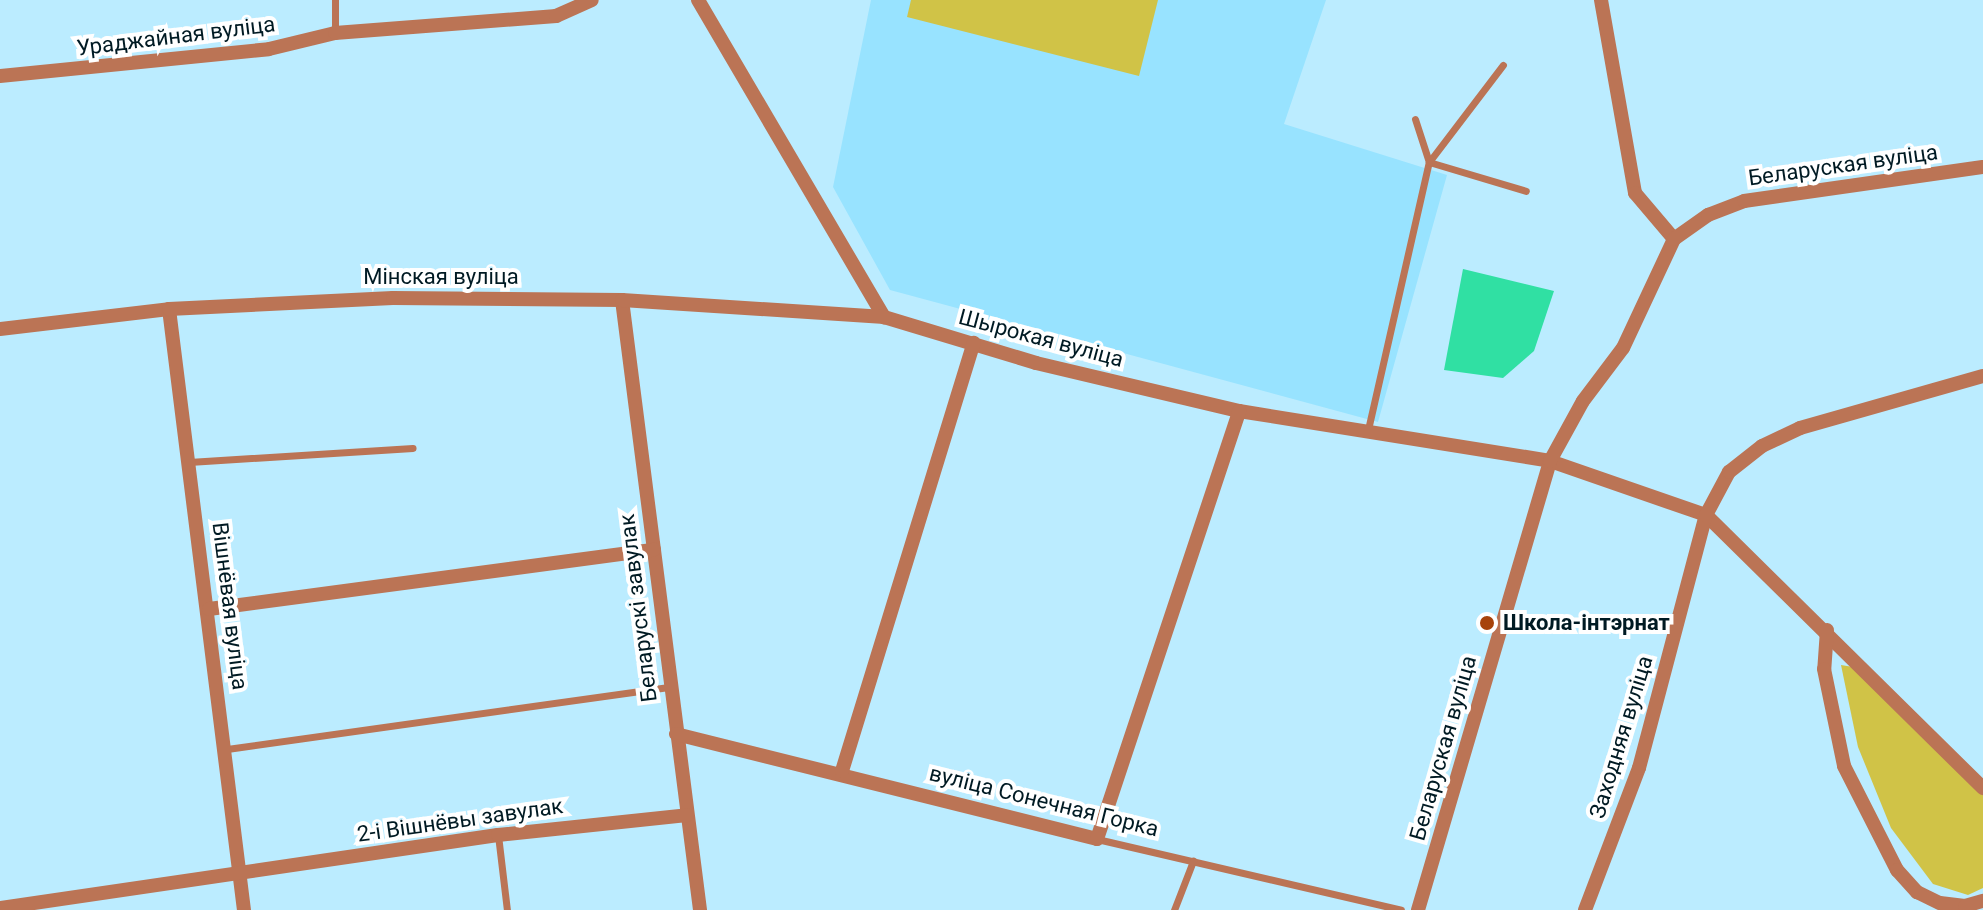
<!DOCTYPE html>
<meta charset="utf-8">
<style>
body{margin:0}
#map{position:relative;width:1983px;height:910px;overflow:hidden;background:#bbecff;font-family:Roboto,sans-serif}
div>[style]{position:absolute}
.built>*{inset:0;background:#98e3ff}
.green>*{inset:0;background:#d0c347}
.water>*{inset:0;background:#30e0a3}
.lane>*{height:7px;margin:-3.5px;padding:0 3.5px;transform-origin:3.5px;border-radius:3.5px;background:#bb7455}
.street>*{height:14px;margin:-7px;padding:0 7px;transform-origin:7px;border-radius:7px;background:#bb7455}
.dots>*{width:22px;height:22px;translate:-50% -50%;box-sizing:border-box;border:4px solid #fff;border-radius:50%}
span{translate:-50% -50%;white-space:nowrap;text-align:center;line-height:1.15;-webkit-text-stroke:8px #fff;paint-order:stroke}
.street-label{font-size:22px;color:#001a23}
.poi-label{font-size:22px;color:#001a23;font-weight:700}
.left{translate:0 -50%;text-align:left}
</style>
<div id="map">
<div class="built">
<i style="clip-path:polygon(871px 0,1326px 0,1284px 124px,1447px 175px,1378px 422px,890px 290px,833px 187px)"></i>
</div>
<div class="green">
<i style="clip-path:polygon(911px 0,1158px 0,1139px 76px,907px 17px)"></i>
<i style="clip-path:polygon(1841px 665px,1865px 669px,1983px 783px,1983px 888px,1968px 895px,1933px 884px,1891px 828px,1858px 747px)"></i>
</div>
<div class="water">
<i style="clip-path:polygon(1463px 269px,1554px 291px,1534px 351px,1503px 378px,1444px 370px)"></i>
</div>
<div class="lane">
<i style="left:335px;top:0;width:33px;rotate:90deg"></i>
<i style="left:1415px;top:119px;width:45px;rotate:72deg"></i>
<i style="left:1429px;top:162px;width:101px;rotate:16.6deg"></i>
<i style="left:1367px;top:434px;width:279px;rotate:-77.2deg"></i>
<i style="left:1429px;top:162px;width:122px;rotate:-52.7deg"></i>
<i style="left:189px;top:462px;width:224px;rotate:-3.6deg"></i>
<i style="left:227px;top:749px;width:446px;rotate:-8deg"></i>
<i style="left:498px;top:835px;width:76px;rotate:83.2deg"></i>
<i style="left:1097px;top:839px;width:312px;rotate:13.1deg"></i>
<i style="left:1174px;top:910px;width:53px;rotate:-68.8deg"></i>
</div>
<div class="street">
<i style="left:698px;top:0;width:368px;rotate:59.6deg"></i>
<i style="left:884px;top:317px;width:159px;rotate:16.8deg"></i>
<i style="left:1036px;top:363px;width:209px;rotate:13.3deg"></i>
<i style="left:1239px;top:411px;width:315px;rotate:9.1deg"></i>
<i style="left:1550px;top:461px;width:165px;rotate:19.1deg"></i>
<i style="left:1706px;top:515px;width:389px;rotate:44.6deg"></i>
<i style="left:1601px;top:0;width:196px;rotate:80deg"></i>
<i style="left:1635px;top:193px;width:60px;rotate:49.7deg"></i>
<i style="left:0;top:76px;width:270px;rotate:-5.7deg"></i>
<i style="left:269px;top:49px;width:68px;rotate:-13.6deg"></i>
<i style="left:335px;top:33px;width:222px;rotate:-4.4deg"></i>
<i style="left:556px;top:16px;width:39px;rotate:-24deg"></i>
<i style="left:622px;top:300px;width:615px;rotate:82.71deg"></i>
<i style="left:169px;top:309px;width:606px;rotate:82.89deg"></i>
<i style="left:0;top:329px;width:170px;rotate:-6.7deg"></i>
<i style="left:169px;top:309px;width:224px;rotate:-2.8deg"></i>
<i style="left:393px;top:298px;width:229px;rotate:0.5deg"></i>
<i style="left:622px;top:300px;width:263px;rotate:3.7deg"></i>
<i style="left:209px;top:609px;width:449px;rotate:-7.6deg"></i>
<i style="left:1827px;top:630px;width:39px;rotate:94deg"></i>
<i style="left:1824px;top:669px;width:99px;rotate:78.3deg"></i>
<i style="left:1844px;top:766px;width:117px;rotate:63deg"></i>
<i style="left:1897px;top:870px;width:30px;rotate:48deg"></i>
<i style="left:1917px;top:892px;width:25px;rotate:26deg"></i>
<i style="left:1940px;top:903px;width:25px;rotate:7deg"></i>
<i style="left:1965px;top:906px;width:19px;rotate:-16deg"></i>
<i style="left:676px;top:734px;width:434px;rotate:14deg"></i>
<i style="left:1097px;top:839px;width:451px;rotate:-71.6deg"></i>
<i style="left:842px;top:771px;width:448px;rotate:-72.9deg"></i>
<i style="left:0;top:908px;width:503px;rotate:-8.34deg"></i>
<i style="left:498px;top:835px;width:190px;rotate:-6deg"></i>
<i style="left:1418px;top:910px;width:468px;rotate:-73.6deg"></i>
<i style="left:1550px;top:461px;width:68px;rotate:-61.2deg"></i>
<i style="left:1583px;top:401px;width:66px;rotate:-53deg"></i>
<i style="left:1623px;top:348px;width:120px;rotate:-64.9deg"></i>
<i style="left:1674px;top:239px;width:42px;rotate:-35.2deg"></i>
<i style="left:1708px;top:215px;width:39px;rotate:-21deg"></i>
<i style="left:1744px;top:201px;width:241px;rotate:-8.1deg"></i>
<i style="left:1585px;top:910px;width:152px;rotate:-69.2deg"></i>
<i style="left:1639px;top:768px;width:262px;rotate:-75.2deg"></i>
<i style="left:1706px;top:515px;width:49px;rotate:-61.9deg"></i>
<i style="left:1729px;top:472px;width:42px;rotate:-38.2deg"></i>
<i style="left:1762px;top:446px;width:42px;rotate:-25.3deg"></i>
<i style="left:1800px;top:428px;width:190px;rotate:-15.9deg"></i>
</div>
<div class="dots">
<i style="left:1487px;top:623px;background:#a7430b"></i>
</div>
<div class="street-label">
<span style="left:176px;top:36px;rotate:-7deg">Ураджайная вуліца</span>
<span style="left:1843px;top:165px;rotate:-8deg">Беларуская вуліца</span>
<span style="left:441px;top:277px">Мінская вуліца</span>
<span style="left:1041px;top:338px;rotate:15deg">Шырокая вуліца</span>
<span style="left:230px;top:606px;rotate:83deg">Вішнёвая вуліца</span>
<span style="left:638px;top:608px;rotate:-97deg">Беларускі завулак</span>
<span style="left:1621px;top:737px;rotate:-73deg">Заходняя вуліца</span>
<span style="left:1443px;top:748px;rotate:-74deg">Беларуская вуліца</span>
<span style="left:1044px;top:801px;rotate:14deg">вуліца Сонечная Горка</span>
<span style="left:460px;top:820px;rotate:-8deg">2-і Вішнёвы завулак</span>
</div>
<div class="poi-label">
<span class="left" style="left:1503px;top:623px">Школа-інтэрнат</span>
</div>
</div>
